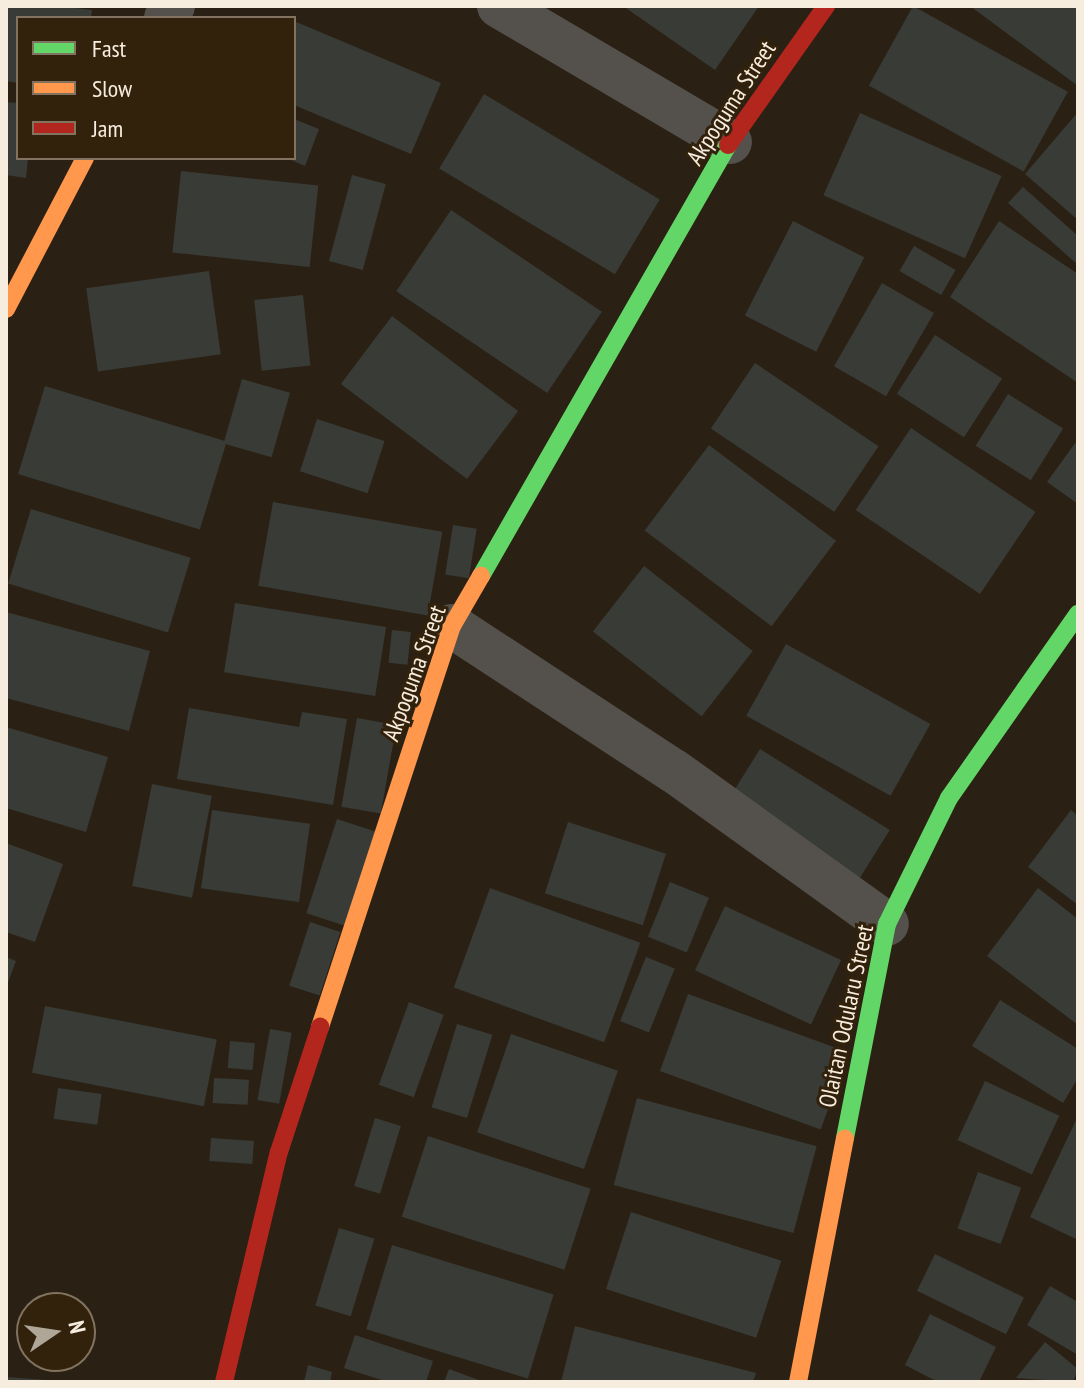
<!DOCTYPE html>
<style>
body{margin:0}
#map{position:relative;width:1084px;height:1388px;overflow:hidden;background:#2a2114;font-family:"PT Sans Narrow",sans-serif}
div>[style]{position:absolute}
.building>*{inset:0;background:#393b37;transform-origin:0 0}
.street>*{height:44px;margin:-22px;padding:0 22px;transform-origin:22px;border-radius:22px;background:#54514c}
.fast>*{height:18px;margin:-9px;padding:0 9px;transform-origin:9px;border-radius:9px;background:#63d668}
.slow>*{height:18px;margin:-9px;padding:0 9px;transform-origin:9px;border-radius:9px;background:#ff974d}
.jam>*{height:18px;margin:-9px;padding:0 9px;transform-origin:9px;border-radius:9px;background:#b3261e}
span{translate:-50% -50%;white-space:nowrap;text-align:center;line-height:1.15;-webkit-text-stroke:6px #32220c;paint-order:stroke}
.street-label{font-size:24px;color:#f7eddf}
.frame{position:absolute;inset:0;border:8px solid #f7eddf;pointer-events:none}
.legend{position:absolute;left:16px;top:16px;width:280px;height:144px;box-sizing:border-box;background:#32220c;border:2px solid #817360;margin:0;padding:10px 14px;list-style:none;font-size:24px;color:#f7eddf}
.legend li{display:flex;align-items:center;gap:16px;height:40px}
.legend b{width:40px;border:2px solid #817360}
.north{position:absolute;left:16px;top:1292px;width:80px;height:80px;box-sizing:border-box;background:#32220c;border:2px solid #817360;border-radius:50%;rotate:77deg;font-size:22px;font-weight:700;line-height:32px;text-align:center;color:#f7eddf}
.north::after{content:'';display:block;margin:auto;width:28px;height:36px;background:#afa698;clip-path:polygon(50% 0,100% 100%,50% 72%,0 100%)}
</style>
<div id="map">
<div class="building">
<i style="clip-path:polygon(6px 6px,59px 6px,92px 10px,91px 18px,18px 18px,18px 83px,6px 81px)"></i>
<i style="clip-path:polygon(623px 6px,759px 6px,715px 70px)"></i>
<i style="left:913px;top:6px;width:177px;height:91px;rotate:29deg"></i>
<i style="clip-path:polygon(970px 6px,1078px 6px,1078px 86px)"></i>
<i style="clip-path:polygon(294px 21px,441px 83px,411px 154px,294px 105px)"></i>
<i style="left:484px;top:94px;width:205px;height:87px;rotate:31deg"></i>
<i style="clip-path:polygon(6px 102px,18px 103px,18px 158px,28px 158px,26px 178px,6px 175px)"></i>
<i style="clip-path:polygon(1078px 112px,1078px 220px,1025px 174px)"></i>
<i style="left:860px;top:113px;width:155px;height:90px;rotate:24deg"></i>
<i style="clip-path:polygon(294px 119px,319px 129px,305px 166px,286px 158px,294px 158px)"></i>
<i style="left:181px;top:171px;width:138px;height:82px;rotate:6deg"></i>
<i style="left:352px;top:175px;width:35px;height:89px;rotate:15deg"></i>
<i style="clip-path:polygon(1023px 187px,1078px 236px,1078px 265px,1008px 203px)"></i>
<i style="left:451px;top:210px;width:182px;height:98px;rotate:34deg"></i>
<i style="left:793px;top:221px;width:80px;height:106px;rotate:27deg"></i>
<i style="clip-path:polygon(999px 221px,1078px 274px,1078px 383px,950px 297px)"></i>
<i style="left:914px;top:246px;width:48px;height:29px;rotate:30deg"></i>
<i style="left:209px;top:271px;width:84px;height:124px;rotate:82deg"></i>
<i style="left:882px;top:283px;width:60px;height:96px;rotate:30deg"></i>
<i style="left:303px;top:295px;width:71px;height:49px;rotate:84deg"></i>
<i style="left:392px;top:316px;width:158px;height:85px;rotate:37deg"></i>
<i style="left:935px;top:335px;width:80px;height:70px;rotate:33deg"></i>
<i style="left:755px;top:363px;width:149px;height:79px;rotate:34deg"></i>
<i style="left:242px;top:379px;width:50px;height:67px;rotate:16deg"></i>
<i style="left:45px;top:386px;width:190px;height:92px;rotate:17deg"></i>
<i style="left:1008px;top:394px;width:65px;height:61px;rotate:32deg"></i>
<i style="left:317px;top:419px;width:71px;height:55px;rotate:18deg"></i>
<i style="left:911px;top:428px;width:150px;height:99px;rotate:34deg"></i>
<i style="clip-path:polygon(1078px 439px,1078px 504px,1047px 482px)"></i>
<i style="left:709px;top:445px;width:159px;height:107px;rotate:37deg"></i>
<i style="left:273px;top:502px;width:172px;height:85px;rotate:10deg"></i>
<i style="left:31px;top:509px;width:167px;height:78px;rotate:17deg"></i>
<i style="left:453px;top:525px;width:24px;height:50px;rotate:9deg"></i>
<i style="left:644px;top:566px;width:138px;height:83px;rotate:38deg"></i>
<i style="left:235px;top:603px;width:153px;height:70px;rotate:9deg"></i>
<i style="clip-path:polygon(6px 612px,150px 651px,129px 731px,6px 698px)"></i>
<i style="left:392px;top:630px;width:19px;height:33px;rotate:6deg"></i>
<i style="left:786px;top:644px;width:165px;height:82px;rotate:29deg"></i>
<i style="clip-path:polygon(189px 708px,299px 727px,302px 712px,347px 719px,333px 805px,177px 779px)"></i>
<i style="left:357px;top:718px;width:40px;height:90px;rotate:10deg"></i>
<i style="clip-path:polygon(6px 727px,108px 757px,86px 832px,6px 808px)"></i>
<i style="left:760px;top:749px;width:153px;height:63px;rotate:32deg"></i>
<i style="left:152px;top:784px;width:61px;height:104px;rotate:11deg"></i>
<i style="left:212px;top:810px;width:99px;height:79px;rotate:8deg"></i>
<i style="clip-path:polygon(1071px 810px,1078px 816px,1078px 905px,1028px 867px)"></i>
<i style="left:337px;top:819px;width:42px;height:99px;rotate:18deg"></i>
<i style="left:568px;top:822px;width:103px;height:75px;rotate:18deg"></i>
<i style="clip-path:polygon(6px 843px,63px 864px,35px 942px,6px 932px)"></i>
<i style="left:670px;top:882px;width:42px;height:59px;rotate:22deg"></i>
<i style="left:490px;top:888px;width:160px;height:106px;rotate:20deg"></i>
<i style="clip-path:polygon(1038px 888px,1078px 919px,1078px 1025px,987px 956px)"></i>
<i style="left:725px;top:906px;width:128px;height:71px;rotate:25deg"></i>
<i style="left:310px;top:922px;width:32px;height:67px;rotate:18deg"></i>
<i style="clip-path:polygon(6px 957px,16px 961px,6px 988px)"></i>
<i style="left:646px;top:957px;width:31px;height:69px;rotate:22deg"></i>
<i style="left:688px;top:994px;width:171px;height:82px;rotate:20deg"></i>
<i style="clip-path:polygon(1000px 1000px,1078px 1049px,1078px 1078px,1063px 1103px,972px 1046px)"></i>
<i style="left:409px;top:1002px;width:37px;height:88px;rotate:20deg"></i>
<i style="left:45px;top:1006px;width:175px;height:68px;rotate:11deg"></i>
<i style="left:457px;top:1024px;width:37px;height:87px;rotate:17deg"></i>
<i style="left:270px;top:1029px;width:22px;height:72px;rotate:10deg"></i>
<i style="left:511px;top:1034px;width:113px;height:104px;rotate:19deg"></i>
<i style="left:230px;top:1041px;width:25px;height:27px;rotate:5deg"></i>
<i style="left:214px;top:1078px;width:35px;height:25px;rotate:3deg"></i>
<i style="left:985px;top:1081px;width:82px;height:65px;rotate:25deg"></i>
<i style="left:58px;top:1088px;width:44px;height:31px;rotate:8deg"></i>
<i style="left:637px;top:1098px;width:186px;height:90px;rotate:15deg"></i>
<i style="clip-path:polygon(1078px 1116px,1078px 1240px,1030px 1217px)"></i>
<i style="left:375px;top:1118px;width:27px;height:71px;rotate:17deg"></i>
<i style="left:428px;top:1136px;width:171px;height:85px;rotate:18deg"></i>
<i style="left:211px;top:1138px;width:43px;height:23px;rotate:4deg"></i>
<i style="left:978px;top:1172px;width:46px;height:60px;rotate:20deg"></i>
<i style="left:631px;top:1212px;width:158px;height:81px;rotate:18deg"></i>
<i style="left:339px;top:1228px;width:37px;height:81px;rotate:17deg"></i>
<i style="left:392px;top:1245px;width:169px;height:88px;rotate:17deg"></i>
<i style="left:935px;top:1254px;width:99px;height:41px;rotate:26deg"></i>
<i style="clip-path:polygon(1050px 1286px,1078px 1302px,1078px 1355px,1027px 1325px)"></i>
<i style="clip-path:polygon(930px 1314px,996px 1347px,979px 1382px,938px 1382px,905px 1365px)"></i>
<i style="clip-path:polygon(575px 1326px,756px 1373px,753px 1382px,561px 1382px)"></i>
<i style="clip-path:polygon(355px 1335px,433px 1361px,426px 1382px,388px 1382px,344px 1368px)"></i>
<i style="clip-path:polygon(1045px 1342px,1078px 1369px,1073px 1382px,1016px 1378px)"></i>
<i style="clip-path:polygon(308px 1365px,332px 1372px,330px 1382px,304px 1382px)"></i>
<i style="clip-path:polygon(449px 1369px,484px 1382px,444px 1382px)"></i>
<i style="clip-path:polygon(6px 1377px,47px 1380px,47px 1382px,6px 1382px)"></i>
</div>
<div class="street">
<i style="left:499px;top:6px;width:268px;rotate:30.5deg"></i>
<i style="left:166px;top:18px;width:14px;rotate:-60deg"></i>
<i style="left:452px;top:626px;width:265px;rotate:33.2deg"></i>
<i style="left:674px;top:771px;width:262px;rotate:35.7deg"></i>
</div>
<div class="fast">
<i style="left:481px;top:576px;width:497px;rotate:-60.2deg"></i>
<i style="left:845px;top:1138px;width:218px;rotate:-78.9deg"></i>
<i style="left:887px;top:924px;width:140px;rotate:-63.8deg"></i>
<i style="left:949px;top:798px;width:225px;rotate:-55deg"></i>
</div>
<div class="slow">
<i style="left:6px;top:309px;width:170px;rotate:-62.4deg"></i>
<i style="left:320px;top:1027px;width:422px;rotate:-71.8deg"></i>
<i style="left:452px;top:626px;width:58px;rotate:-59.9deg"></i>
<i style="left:798px;top:1382px;width:248px;rotate:-79.1deg"></i>
</div>
<div class="jam">
<i style="left:728px;top:145px;width:170px;rotate:-54.8deg"></i>
<i style="left:224px;top:1382px;width:236px;rotate:-76.6deg"></i>
<i style="left:279px;top:1152px;width:132px;rotate:-71.8deg"></i>
</div>
<div class="street-label">
<span style="left:731px;top:103px;rotate:-57deg">Akpoguma Street</span>
<span style="left:414px;top:673px;rotate:-70deg">Akpoguma Street</span>
<span style="left:846px;top:1016px;rotate:-78deg">Olaitan Odularu Street</span>
</div>
<div class="frame"></div>
<ul class="legend">
<li><b style="height:10px;background:#63d668"></b>Fast</li>
<li><b style="height:10px;background:#ff974d"></b>Slow</li>
<li><b style="height:10px;background:#b3261e"></b>Jam</li>
</ul>
<div class="north">N</div>
</div>
